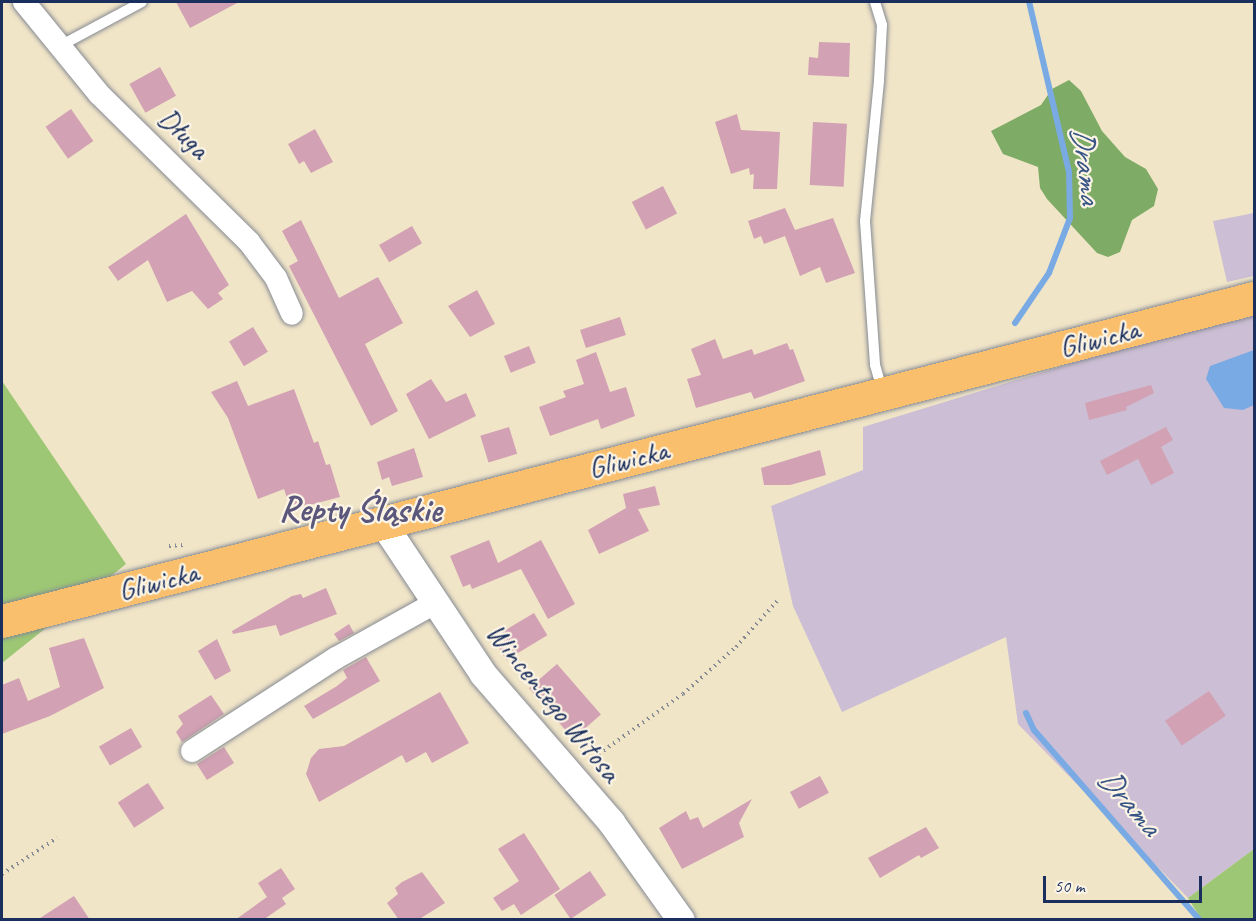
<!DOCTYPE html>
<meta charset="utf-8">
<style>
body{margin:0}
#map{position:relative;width:1256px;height:921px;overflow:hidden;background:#f1e5c8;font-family:Caveat,sans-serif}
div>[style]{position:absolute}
.industrial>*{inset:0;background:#ccbed4}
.green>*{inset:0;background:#9dc774}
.forest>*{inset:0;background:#7eac66}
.water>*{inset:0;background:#79aae4}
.stream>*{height:6px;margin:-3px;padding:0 3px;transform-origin:3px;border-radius:3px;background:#79aae4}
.building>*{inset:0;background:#d2a1b3;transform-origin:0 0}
.path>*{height:4px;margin-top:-2px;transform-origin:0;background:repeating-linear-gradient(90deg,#868a93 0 1.5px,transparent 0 6px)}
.roads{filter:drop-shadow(0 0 2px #868a93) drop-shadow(0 0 2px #868a93)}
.service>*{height:10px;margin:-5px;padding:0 5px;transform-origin:5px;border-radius:5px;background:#fff}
.minor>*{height:22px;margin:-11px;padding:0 11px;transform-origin:11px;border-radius:11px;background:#fff}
.tertiary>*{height:27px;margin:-13.5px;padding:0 13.5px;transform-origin:13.5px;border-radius:13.5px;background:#fff}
.primary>*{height:33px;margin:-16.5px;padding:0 16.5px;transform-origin:16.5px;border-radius:16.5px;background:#f9bf6d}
span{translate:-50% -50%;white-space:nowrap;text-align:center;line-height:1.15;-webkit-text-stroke:4.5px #fcf5e5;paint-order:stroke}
.street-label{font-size:30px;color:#1b2f5e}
.water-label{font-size:32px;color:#375486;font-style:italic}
.district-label{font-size:36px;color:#5b577c;font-weight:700}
.frame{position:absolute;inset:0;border:3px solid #1b2f5e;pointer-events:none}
.scale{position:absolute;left:1043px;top:876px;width:159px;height:27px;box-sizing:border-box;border:3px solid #1b2f5e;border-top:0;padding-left:8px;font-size:18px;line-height:21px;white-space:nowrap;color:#1b2f5e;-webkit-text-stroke:4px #fcf5e5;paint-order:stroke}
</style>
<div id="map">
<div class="industrial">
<i style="clip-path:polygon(1254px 213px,1254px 276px,1227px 282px,1213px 221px)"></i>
<i style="clip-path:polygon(1254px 312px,1254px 849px,1188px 898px,1018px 724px,1006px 637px,842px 712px,793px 606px,771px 506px,863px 470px,863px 427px,1092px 357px)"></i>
</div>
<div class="green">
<i style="clip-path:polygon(2px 381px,126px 564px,2px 663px)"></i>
<i style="clip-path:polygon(1254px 849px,1254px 919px,1201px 919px,1188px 898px)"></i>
</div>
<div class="forest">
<i style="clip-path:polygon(1069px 80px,1081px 91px,1102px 131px,1125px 157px,1146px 169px,1158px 189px,1154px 206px,1132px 220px,1120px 252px,1108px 257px,1097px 253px,1047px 199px,1040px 188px,1038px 167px,1003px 154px,991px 131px,1041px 105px,1052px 89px)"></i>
</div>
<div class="water">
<i style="clip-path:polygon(1254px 350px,1254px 405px,1243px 410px,1224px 408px,1206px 379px,1210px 366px)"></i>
</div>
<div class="stream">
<i style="left:1015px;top:323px;width:60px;rotate:-55.8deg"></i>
<i style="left:1049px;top:273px;width:59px;rotate:-69.1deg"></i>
<i style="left:1070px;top:218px;width:46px;rotate:-91.2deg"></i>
<i style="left:1069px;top:172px;width:175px;rotate:-103.2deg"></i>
<i style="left:1026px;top:713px;width:19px;rotate:65deg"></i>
<i style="left:1034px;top:730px;width:252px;rotate:48.9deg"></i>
</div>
<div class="building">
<i style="clip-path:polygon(176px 2px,239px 2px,190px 28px)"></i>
<i style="clip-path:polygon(819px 42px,850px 43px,849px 77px,808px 75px,809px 57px,818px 58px)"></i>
<i style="left:160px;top:67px;width:33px;height:35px;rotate:61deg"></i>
<i style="left:71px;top:109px;width:39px;height:31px;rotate:55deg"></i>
<i style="clip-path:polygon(737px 114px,741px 130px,780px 132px,777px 189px,753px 189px,754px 174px,750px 175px,749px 168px,731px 174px,715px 122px)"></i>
<i style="left:813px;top:122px;width:34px;height:63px;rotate:3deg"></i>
<i style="clip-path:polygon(315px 129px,333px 162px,311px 173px,304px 161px,299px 164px,288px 144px)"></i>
<i style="left:663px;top:186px;width:31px;height:35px;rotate:63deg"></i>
<i style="clip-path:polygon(785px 208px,795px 230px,833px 218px,855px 273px,826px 283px,820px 267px,800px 276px,785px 236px,764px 244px,761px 236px,754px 239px,748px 221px)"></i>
<i style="clip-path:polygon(186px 214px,229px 285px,218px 293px,223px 299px,208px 309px,192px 291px,167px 302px,148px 260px,118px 281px,108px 267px)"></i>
<i style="clip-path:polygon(301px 220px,339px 298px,378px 277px,403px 323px,365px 344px,398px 411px,371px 426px,289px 266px,298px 261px,282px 231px)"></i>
<i style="left:412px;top:226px;width:20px;height:38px;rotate:60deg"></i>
<i style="clip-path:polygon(477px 290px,495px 324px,470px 337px,448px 306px)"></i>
<i style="left:620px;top:317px;width:19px;height:42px;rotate:72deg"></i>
<i style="left:253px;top:327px;width:29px;height:28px;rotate:59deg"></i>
<i style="clip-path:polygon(715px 339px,723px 359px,752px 349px,754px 355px,787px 343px,790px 350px,793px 349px,805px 381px,754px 399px,751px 392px,696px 408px,687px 379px,701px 375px,691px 349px)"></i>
<i style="left:529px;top:346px;width:18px;height:27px;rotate:68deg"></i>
<i style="clip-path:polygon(596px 352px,610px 392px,626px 387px,635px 416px,601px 429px,598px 419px,550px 436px,539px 407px,566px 397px,563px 391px,584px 384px,576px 360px)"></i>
<i style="clip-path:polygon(431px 379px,446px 402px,466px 393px,476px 416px,429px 439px,406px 394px)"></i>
<i style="clip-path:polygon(237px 381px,248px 406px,294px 389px,314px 443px,318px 441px,326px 465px,330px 464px,340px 497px,291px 510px,284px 489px,258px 499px,228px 418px,211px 392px)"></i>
<i style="clip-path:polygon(1151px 385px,1154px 393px,1126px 407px,1127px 410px,1089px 420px,1085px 403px)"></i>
<i style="left:509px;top:427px;width:28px;height:30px;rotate:73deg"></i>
<i style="clip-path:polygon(1166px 427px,1173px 440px,1161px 447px,1174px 473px,1151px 485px,1138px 459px,1107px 475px,1100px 461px)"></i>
<i style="clip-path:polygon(414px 448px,423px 477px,392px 486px,389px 477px,382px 480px,377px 462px)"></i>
<i style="clip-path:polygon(820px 450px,826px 475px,790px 485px,764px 485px,761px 468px)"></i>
<i style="clip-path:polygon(655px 486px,660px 505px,638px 509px,649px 531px,599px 554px,588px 530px,626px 508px,623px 494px)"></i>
<i style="clip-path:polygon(489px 540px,498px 563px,541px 540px,575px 604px,548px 619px,521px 569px,472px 589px,470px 584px,463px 587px,450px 556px)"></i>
<i style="clip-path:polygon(326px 588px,337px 614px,280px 636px,276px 625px,233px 634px,232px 631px,292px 596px,301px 594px,303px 598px)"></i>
<i style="left:534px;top:613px;width:26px;height:48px;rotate:59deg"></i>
<i style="clip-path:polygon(349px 624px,354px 633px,339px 641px,334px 634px)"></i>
<i style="clip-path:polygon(84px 638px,104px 688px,50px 716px,2px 734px,2px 685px,19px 678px,28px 701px,60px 687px,49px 648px)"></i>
<i style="clip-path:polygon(217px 639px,231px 671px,215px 680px,198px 651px)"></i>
<i style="clip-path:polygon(366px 657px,380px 681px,313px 719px,304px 706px,337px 686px,347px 678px,343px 670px)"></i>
<i style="left:557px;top:664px;width:67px;height:37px;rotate:49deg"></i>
<i style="left:1209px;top:691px;width:30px;height:53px;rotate:56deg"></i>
<i style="clip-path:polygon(440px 692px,469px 743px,432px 763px,426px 752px,406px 763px,402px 755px,319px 802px,306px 774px,311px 758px,319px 749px,344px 746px)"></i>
<i style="clip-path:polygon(211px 695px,224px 714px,182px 742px,176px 732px,183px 724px,178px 716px)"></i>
<i style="left:131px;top:728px;width:22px;height:37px;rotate:60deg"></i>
<i style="left:224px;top:747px;width:19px;height:32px;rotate:58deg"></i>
<i style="left:820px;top:776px;width:19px;height:34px;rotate:62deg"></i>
<i style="left:148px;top:783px;width:30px;height:36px;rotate:57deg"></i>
<i style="clip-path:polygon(752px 799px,739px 823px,744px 837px,682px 869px,659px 828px,686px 811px,690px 820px,698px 817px,703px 828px)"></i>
<i style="clip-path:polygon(926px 827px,939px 848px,921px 858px,919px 855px,880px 878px,868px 858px)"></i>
<i style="clip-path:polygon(524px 833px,560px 889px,521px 915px,514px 904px,502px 911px,493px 898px,519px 881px,498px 849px)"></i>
<i style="clip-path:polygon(281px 868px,295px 889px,282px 898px,286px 904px,263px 920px,235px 920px,267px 897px,258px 883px)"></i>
<i style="left:590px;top:871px;width:29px;height:43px;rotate:56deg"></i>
<i style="clip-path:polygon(422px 872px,445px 903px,418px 920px,399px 920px,387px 903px,398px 894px,395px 888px,402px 882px)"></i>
<i style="clip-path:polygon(74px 896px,90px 920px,37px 920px)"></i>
</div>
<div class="path">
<i style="left:169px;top:546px;width:14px;rotate:-4deg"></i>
<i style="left:589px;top:761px;width:115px;rotate:-35.5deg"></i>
<i style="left:683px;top:694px;width:71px;rotate:-41.6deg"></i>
<i style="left:736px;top:647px;width:62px;rotate:-48.3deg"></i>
<i style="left:2px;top:874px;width:66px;rotate:-33.2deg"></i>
</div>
<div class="roads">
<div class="service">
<i style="left:875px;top:2px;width:24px;rotate:73deg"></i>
<i style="left:882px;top:25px;width:56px;rotate:93.1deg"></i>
<i style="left:879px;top:81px;width:141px;rotate:95.7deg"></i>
<i style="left:865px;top:221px;width:144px;rotate:86deg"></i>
<i style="left:875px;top:365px;width:26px;rotate:74deg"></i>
<i style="left:58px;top:47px;width:95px;rotate:-28.2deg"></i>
</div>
<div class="minor">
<i style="left:24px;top:2px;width:119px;rotate:50.8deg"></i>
<i style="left:99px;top:94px;width:211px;rotate:44.6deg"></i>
<i style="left:249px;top:242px;width:45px;rotate:53.1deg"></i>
<i style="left:276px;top:278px;width:39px;rotate:66deg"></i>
<i style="left:192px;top:751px;width:171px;rotate:-32.9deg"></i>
<i style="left:336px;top:658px;width:113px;rotate:-29.1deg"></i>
</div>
<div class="tertiary">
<i style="left:382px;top:522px;width:182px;rotate:56.4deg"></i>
<i style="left:483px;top:674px;width:196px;rotate:49.1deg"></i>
<i style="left:611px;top:822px;width:120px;rotate:54.5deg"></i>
</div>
<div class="primary">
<i style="left:2px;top:621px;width:1293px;rotate:-14.47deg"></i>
</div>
</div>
<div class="street-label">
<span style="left:184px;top:133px;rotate:44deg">Długa</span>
<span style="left:1099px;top:338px;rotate:-14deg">Gliwicka</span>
<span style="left:628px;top:459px;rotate:-14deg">Gliwicka</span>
<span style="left:158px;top:581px;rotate:-14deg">Gliwicka</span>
<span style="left:554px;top:702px;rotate:51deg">Wincentego Witosa</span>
</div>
<div class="water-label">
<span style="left:1086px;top:165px;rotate:83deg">Drama</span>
<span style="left:1129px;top:802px;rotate:49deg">Drama</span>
</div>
<div class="district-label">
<span style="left:360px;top:510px">Repty Śląskie</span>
</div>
<div class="frame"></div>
<div class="scale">50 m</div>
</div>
